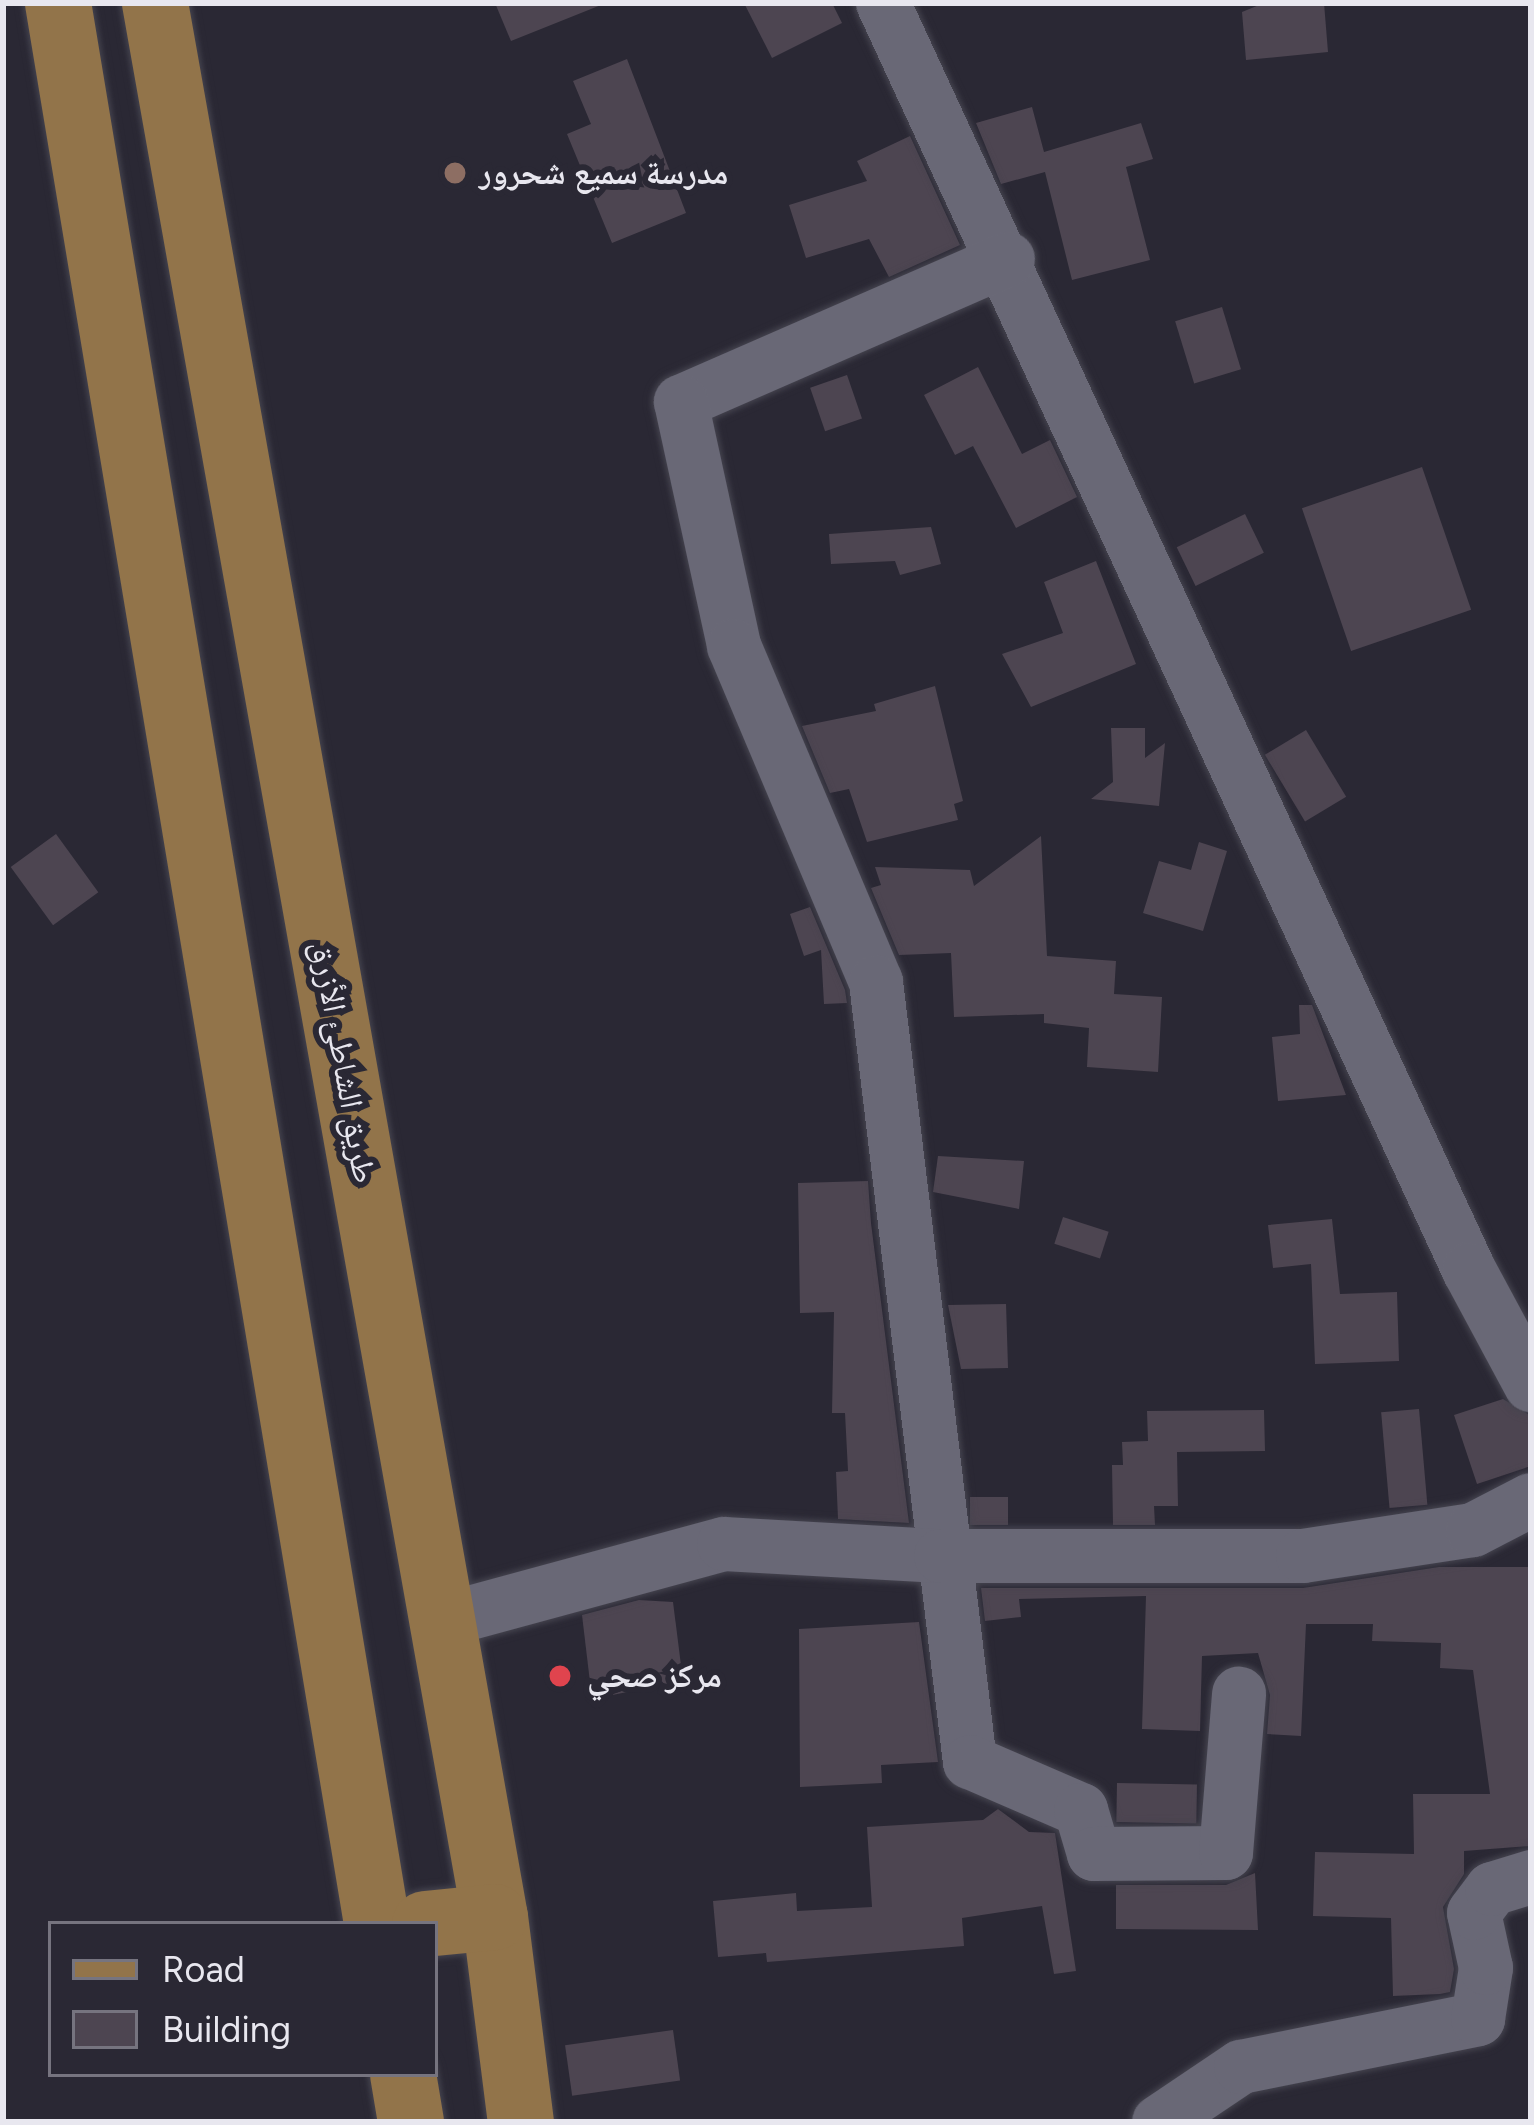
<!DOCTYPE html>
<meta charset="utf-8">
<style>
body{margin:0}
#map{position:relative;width:1534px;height:2125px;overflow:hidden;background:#2a2834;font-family:Figtree,"Noto Naskh Arabic",sans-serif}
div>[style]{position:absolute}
.building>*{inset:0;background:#4d4551;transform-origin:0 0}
.roads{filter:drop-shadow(0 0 3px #45444f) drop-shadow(0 0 3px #45444f)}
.minor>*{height:54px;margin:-27px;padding:0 27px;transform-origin:27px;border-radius:27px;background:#696876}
.major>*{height:66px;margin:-33px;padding:0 33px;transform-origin:33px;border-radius:33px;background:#92744a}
.dots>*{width:33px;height:33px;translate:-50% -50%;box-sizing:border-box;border:6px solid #2a2834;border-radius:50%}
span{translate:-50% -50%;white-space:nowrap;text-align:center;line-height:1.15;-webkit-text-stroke:12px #2a2834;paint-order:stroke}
.poi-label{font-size:33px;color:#e8e7ef;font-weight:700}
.left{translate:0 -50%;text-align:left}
.street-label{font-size:33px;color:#e8e7ef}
.frame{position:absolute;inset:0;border:6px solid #e8e7ef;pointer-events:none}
.legend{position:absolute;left:48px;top:1921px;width:390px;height:156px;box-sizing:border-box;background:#2a2834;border:3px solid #76747f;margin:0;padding:15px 21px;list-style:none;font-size:36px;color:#e8e7ef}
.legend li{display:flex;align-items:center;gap:24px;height:60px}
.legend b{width:60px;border:3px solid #76747f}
</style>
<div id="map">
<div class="building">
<i style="clip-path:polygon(495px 3px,601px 3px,601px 5px,511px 41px)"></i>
<i style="clip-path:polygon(744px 3px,832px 3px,842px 23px,772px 58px)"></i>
<i style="clip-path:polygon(1264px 3px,1324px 3px,1328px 52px,1246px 60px,1242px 12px)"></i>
<i style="clip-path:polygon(627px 59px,686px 213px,612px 243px,567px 134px,591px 124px,573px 81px)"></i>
<i style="clip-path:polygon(1032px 107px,1044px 152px,1141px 123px,1153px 159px,1126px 167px,1150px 260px,1072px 280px,1045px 172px,1001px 184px,976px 123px)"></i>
<i style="clip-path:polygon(910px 136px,960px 245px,889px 277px,869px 239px,806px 258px,789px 205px,867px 181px,857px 161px)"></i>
<i style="left:1222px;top:307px;width:65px;height:49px;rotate:73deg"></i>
<i style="clip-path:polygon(978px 367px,1022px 454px,1050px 440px,1077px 497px,1016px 528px,973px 446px,955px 455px,924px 395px)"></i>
<i style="left:847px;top:375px;width:46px;height:39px;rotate:71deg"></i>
<i style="left:1422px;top:467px;width:151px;height:127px;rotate:71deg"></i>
<i style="left:1245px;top:514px;width:43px;height:76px;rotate:64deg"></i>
<i style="clip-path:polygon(931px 527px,941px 564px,900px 575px,895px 561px,831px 564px,829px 534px)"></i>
<i style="clip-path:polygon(1096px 561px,1136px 664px,1031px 707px,1002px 654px,1063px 633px,1044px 582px)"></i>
<i style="clip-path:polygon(935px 686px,963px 801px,954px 804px,958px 820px,867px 842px,849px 789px,830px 793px,802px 726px,876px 711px,874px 704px)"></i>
<i style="clip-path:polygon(1111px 728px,1145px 728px,1145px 758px,1165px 743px,1159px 806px,1091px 799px,1113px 782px)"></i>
<i style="left:1306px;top:730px;width:78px;height:48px;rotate:59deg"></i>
<i style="left:56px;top:834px;width:72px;height:56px;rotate:54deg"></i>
<i style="clip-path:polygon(1041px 836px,1047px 956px,1116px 961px,1114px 994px,1162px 997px,1158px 1072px,1087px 1067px,1089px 1028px,1044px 1023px,1044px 1014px,954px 1017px,951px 953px,899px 955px,871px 888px,881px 885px,875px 867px,970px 870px,974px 886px)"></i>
<i style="clip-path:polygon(1199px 842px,1227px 851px,1203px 931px,1143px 913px,1159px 861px,1191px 870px)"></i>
<i style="clip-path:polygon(810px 907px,845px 990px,847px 1003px,824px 1004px,821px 950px,804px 956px,790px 914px)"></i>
<i style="clip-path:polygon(1299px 1005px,1312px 1005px,1346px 1095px,1278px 1101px,1272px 1037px,1300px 1034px)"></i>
<i style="clip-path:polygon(938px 1156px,1024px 1161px,1019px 1209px,933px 1192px)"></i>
<i style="clip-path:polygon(868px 1181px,871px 1223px,909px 1523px,838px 1519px,836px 1472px,848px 1471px,845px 1413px,832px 1413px,834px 1312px,800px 1313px,798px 1183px)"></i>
<i style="left:1063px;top:1217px;width:48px;height:28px;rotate:18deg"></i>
<i style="clip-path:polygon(1332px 1219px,1340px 1294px,1397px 1292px,1399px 1361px,1315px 1364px,1311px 1264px,1273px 1268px,1268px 1225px)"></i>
<i style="clip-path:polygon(1006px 1304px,1008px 1368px,961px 1369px,948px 1305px)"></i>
<i style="clip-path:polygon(1503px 1399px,1531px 1416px,1531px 1466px,1477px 1484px,1454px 1415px)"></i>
<i style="left:1419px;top:1409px;width:96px;height:38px;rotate:85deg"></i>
<i style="clip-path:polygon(1264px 1410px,1265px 1451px,1177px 1452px,1178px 1506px,1154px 1506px,1155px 1525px,1113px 1525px,1112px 1465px,1123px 1465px,1122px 1442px,1148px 1441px,1147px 1411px)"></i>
<i style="left:1008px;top:1497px;width:28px;height:38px;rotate:90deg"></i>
<i style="clip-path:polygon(1439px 1567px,1531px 1567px,1531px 1846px,1464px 1851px,1464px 1874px,1443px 1907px,1454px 1969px,1450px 1992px,1440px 1994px,1393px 1996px,1391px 1918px,1313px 1916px,1315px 1852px,1414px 1854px,1413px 1794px,1490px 1794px,1473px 1670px,1440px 1668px,1441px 1643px,1372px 1641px,1373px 1624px,1306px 1624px,1301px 1736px,1267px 1734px,1270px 1695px,1258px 1653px,1202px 1656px,1200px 1731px,1142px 1729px,1146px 1596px,1019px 1599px,1021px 1617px,985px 1621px,981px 1588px,1303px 1588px)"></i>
<i style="clip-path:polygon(639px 1600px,673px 1602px,683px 1681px,592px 1699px,582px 1615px)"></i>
<i style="clip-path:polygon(919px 1622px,938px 1762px,881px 1765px,882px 1783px,800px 1787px,799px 1629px)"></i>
<i style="left:1117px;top:1783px;width:80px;height:39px;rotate:1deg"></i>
<i style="clip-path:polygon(998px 1809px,1029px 1832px,1055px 1833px,1076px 1971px,1054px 1974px,1042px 1906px,962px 1918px,964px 1946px,767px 1962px,766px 1953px,718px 1957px,713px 1901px,796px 1893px,797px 1911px,872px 1907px,867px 1827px,983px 1820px)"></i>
<i style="clip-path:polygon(1255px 1873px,1258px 1930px,1116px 1929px,1116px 1885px,1226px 1885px)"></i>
<i style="left:673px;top:2030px;width:51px;height:109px;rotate:82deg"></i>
</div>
<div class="roads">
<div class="minor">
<i style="left:883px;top:3px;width:1396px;rotate:65.18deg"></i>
<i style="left:1469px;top:1270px;width:131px;rotate:61.7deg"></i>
<i style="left:1008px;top:259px;width:357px;rotate:156.4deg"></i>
<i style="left:681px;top:402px;width:250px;rotate:77.7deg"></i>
<i style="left:734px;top:646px;width:365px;rotate:67.1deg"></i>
<i style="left:876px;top:982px;width:786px;rotate:83.13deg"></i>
<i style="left:970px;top:1762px;width:121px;rotate:23.4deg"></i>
<i style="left:1081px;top:1810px;width:46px;rotate:73.5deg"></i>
<i style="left:1094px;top:1854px;width:132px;rotate:-0.4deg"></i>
<i style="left:1226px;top:1853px;width:160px;rotate:-85.3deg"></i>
<i style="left:444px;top:1620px;width:290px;rotate:-15.2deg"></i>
<i style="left:724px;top:1544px;width:217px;rotate:3.2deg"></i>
<i style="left:941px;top:1556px;width:362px"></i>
<i style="left:1303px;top:1556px;width:172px;rotate:-8.7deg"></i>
<i style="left:1473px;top:1530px;width:65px;rotate:-27.3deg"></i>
<i style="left:1159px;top:2122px;width:99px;rotate:-33.9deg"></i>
<i style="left:1241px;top:2067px;width:242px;rotate:-11.4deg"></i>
<i style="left:1478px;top:2019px;width:52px;rotate:-81.1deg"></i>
<i style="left:1486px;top:1968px;width:56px;rotate:-102.3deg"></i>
<i style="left:1474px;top:1913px;width:30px;rotate:-53deg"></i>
<i style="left:1492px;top:1889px;width:41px;rotate:-17.1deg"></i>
</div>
<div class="major">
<i style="left:58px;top:3px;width:1947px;rotate:80.57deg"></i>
<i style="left:155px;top:3px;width:1944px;rotate:79.93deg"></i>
<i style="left:495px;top:1917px;width:207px;rotate:82.8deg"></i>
<i style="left:425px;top:1924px;width:70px;rotate:-5.7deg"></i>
<i style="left:403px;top:2074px;width:49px;rotate:80.5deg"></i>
</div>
</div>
<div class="dots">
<i style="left:455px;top:173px;background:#8d6e63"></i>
<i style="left:560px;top:1676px;background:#e0444e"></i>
</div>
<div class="poi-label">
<span class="left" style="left:479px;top:173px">مدرسة سميع شحرور</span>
<span class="left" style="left:587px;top:1676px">مركز صحي</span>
</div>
<div class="street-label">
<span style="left:344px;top:1062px;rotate:80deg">طريق الشاطئ الأزرق</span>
</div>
<div class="frame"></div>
<ul class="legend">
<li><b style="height:15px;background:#92744a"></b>Road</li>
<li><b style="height:33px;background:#4d4551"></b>Building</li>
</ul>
</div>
